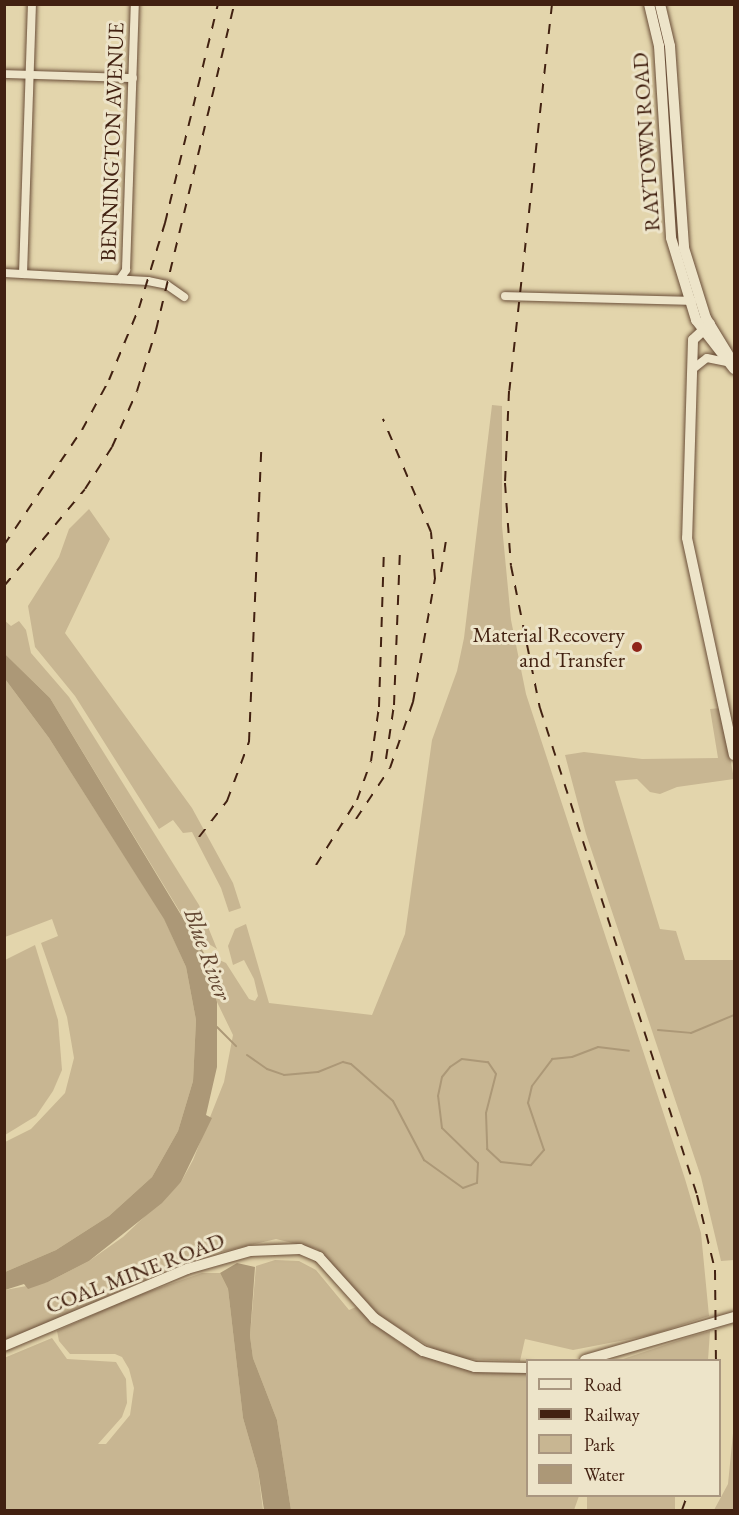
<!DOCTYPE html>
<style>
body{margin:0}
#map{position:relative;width:739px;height:1515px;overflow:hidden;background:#e3d5ac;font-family:"EB Garamond",serif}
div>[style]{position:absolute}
.green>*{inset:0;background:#c8b692;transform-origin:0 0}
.water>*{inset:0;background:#ac9877}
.stream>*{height:2px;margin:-1px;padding:0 1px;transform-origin:1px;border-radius:1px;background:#ac9877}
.roads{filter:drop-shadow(0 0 2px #6a4e38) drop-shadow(0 0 2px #6a4e38)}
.minor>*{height:8px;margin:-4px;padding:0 4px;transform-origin:4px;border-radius:4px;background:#ede4c9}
.tertiary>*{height:10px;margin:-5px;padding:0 5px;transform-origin:5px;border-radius:5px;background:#ede4c9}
.secondary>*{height:10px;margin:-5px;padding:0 5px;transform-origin:5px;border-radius:5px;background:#ede4c9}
.rail>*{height:2px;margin-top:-1px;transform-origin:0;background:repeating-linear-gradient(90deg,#422111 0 10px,transparent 0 20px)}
.dots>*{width:16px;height:16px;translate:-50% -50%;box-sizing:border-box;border:3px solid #ede4c9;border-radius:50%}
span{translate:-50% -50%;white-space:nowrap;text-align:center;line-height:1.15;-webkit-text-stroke:6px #ede4c9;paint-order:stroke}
.street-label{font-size:22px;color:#422111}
.poi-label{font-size:22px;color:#422111}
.right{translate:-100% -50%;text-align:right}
.water-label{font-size:24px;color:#624530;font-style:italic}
.frame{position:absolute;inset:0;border:6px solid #422111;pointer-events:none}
.legend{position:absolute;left:526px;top:1359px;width:195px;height:138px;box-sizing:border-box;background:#ede4c9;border:2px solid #a9967f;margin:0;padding:8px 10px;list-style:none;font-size:18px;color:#422111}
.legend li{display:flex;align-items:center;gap:12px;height:30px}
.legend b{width:30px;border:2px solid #a9967f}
</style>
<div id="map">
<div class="green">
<i style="clip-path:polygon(492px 405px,502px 406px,502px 526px,511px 620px,526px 694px,685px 1179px,701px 1233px,709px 1316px,651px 1335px,573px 1350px,525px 1339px,520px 1361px,466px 1359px,437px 1351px,381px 1317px,317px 1249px,276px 1239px,192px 1259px,5px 1342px,5px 1290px,48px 1282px,89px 1261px,123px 1237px,181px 1182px,193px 1160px,224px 1082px,233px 1035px,217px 1002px,204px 953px,226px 963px,249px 999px,255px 1001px,258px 996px,254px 979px,244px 960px,233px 965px,228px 946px,235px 929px,246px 924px,269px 1003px,372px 1015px,405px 934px,432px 740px,457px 671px,464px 638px)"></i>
<i style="clip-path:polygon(89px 509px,110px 539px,65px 633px,192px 808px,233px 883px,241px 908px,229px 912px,221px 888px,192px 832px,183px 833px,173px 820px,159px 829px,75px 696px,35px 647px,28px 606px,59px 557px,69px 529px)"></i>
<i style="clip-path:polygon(4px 620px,11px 626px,19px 621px,26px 630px,31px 653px,69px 697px,199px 905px,217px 949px,194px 935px,50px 698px,5px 654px)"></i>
<i style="clip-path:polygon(5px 679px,49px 738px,164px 918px,186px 967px,196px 1020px,193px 1081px,178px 1131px,152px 1177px,109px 1216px,56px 1250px,5px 1272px,5px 1142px,31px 1129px,65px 1093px,74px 1058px,67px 1017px,41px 943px,58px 936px,52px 919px,5px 937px)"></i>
<i style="clip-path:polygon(721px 708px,734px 779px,677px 787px,660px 794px,650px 792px,637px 779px,615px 781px,660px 929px,676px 931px,685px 960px,734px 960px,734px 1260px,721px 1261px,701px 1177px,586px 834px,565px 755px,584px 752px,642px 759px,718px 758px,710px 709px)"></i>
<i style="clip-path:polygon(35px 945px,58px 1020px,62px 1070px,53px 1091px,36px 1116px,5px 1135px,5px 960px)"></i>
<i style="clip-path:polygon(275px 1260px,299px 1261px,316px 1270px,349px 1310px,356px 1307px,398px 1342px,442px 1363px,476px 1372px,527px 1373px,528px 1496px,579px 1496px,574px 1510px,291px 1510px,277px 1420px,253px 1358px,250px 1336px,256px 1266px)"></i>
<i style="clip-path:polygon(202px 1273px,220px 1273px,228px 1289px,243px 1418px,258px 1470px,263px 1510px,5px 1510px,4px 1358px,52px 1338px,67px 1359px,116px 1362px,126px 1379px,127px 1403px,122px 1417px,98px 1444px,106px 1444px,130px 1415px,134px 1388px,129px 1369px,122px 1357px,115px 1354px,70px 1354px,59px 1341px,57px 1331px,130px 1298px)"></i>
<i style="clip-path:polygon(710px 1331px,708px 1360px,620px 1360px,686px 1338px)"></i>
<i style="clip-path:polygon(734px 1423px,734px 1510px,714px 1510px,728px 1484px)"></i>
<i style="left:587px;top:1496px;width:88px;height:15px"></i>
</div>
<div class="water">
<i style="clip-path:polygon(5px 654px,50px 698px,204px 953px,217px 1002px,217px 1067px,206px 1115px,212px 1118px,181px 1182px,162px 1203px,89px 1261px,48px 1282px,28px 1289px,24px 1284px,5px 1290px,5px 1272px,56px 1250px,109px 1216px,152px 1177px,178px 1131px,193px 1081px,196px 1020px,186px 967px,164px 919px,49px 738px,5px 679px)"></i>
<i style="clip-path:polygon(237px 1263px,255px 1267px,250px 1336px,253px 1358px,277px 1420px,291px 1510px,264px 1510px,258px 1470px,243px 1418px,228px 1289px,220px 1273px)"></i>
</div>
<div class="stream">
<i style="left:217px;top:1027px;width:27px;rotate:45deg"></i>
<i style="left:658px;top:1030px;width:33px;rotate:5deg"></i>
<i style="left:691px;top:1033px;width:47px;rotate:-22.7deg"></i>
<i style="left:247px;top:1055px;width:24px;rotate:35deg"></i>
<i style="left:267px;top:1069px;width:18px;rotate:19deg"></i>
<i style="left:284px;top:1075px;width:34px;rotate:-5deg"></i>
<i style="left:318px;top:1072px;width:27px;rotate:-22deg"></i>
<i style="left:343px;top:1062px;width:8px;rotate:14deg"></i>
<i style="left:351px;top:1064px;width:56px;rotate:41.4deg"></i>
<i style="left:393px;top:1101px;width:67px;rotate:62.3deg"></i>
<i style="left:424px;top:1160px;width:48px;rotate:35.7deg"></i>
<i style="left:463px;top:1188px;width:15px;rotate:-20deg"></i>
<i style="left:477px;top:1183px;width:20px;rotate:-87deg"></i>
<i style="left:478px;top:1163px;width:50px;rotate:-135.8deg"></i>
<i style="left:442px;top:1128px;width:32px;rotate:-97deg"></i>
<i style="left:438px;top:1096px;width:19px;rotate:-78deg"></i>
<i style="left:442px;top:1077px;width:13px;rotate:-51deg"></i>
<i style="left:450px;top:1067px;width:14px;rotate:-34deg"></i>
<i style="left:462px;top:1059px;width:26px;rotate:7deg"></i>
<i style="left:488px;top:1062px;width:14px;rotate:56deg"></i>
<i style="left:496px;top:1074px;width:40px;rotate:104.4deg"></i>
<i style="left:486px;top:1113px;width:36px;rotate:88deg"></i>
<i style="left:487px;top:1149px;width:19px;rotate:43deg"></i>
<i style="left:501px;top:1162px;width:30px;rotate:6deg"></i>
<i style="left:531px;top:1165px;width:20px;rotate:-49deg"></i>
<i style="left:544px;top:1150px;width:50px;rotate:-108.8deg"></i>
<i style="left:528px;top:1103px;width:17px;rotate:-77deg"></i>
<i style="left:532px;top:1086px;width:34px;rotate:-53deg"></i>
<i style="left:552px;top:1059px;width:20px;rotate:-6deg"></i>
<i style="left:572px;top:1057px;width:28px;rotate:-21deg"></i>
<i style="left:598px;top:1047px;width:31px;rotate:7deg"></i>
</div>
<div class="roads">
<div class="minor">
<i style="left:4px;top:74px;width:129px;rotate:1.8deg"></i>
<i style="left:4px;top:273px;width:144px;rotate:3.2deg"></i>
<i style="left:148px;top:281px;width:19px;rotate:12deg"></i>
<i style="left:167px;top:285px;width:21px;rotate:35deg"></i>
<i style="left:23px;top:274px;width:270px;rotate:-88.1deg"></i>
<i style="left:120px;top:279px;width:11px;rotate:-56deg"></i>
<i style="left:126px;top:270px;width:266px;rotate:-88.1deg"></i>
<i style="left:505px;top:296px;width:187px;rotate:1.5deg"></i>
<i style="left:694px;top:368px;width:16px;rotate:-38deg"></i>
<i style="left:707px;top:358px;width:19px;rotate:12deg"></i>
</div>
<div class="tertiary">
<i style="left:710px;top:324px;width:23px;rotate:137deg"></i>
<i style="left:693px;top:340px;width:198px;rotate:91.7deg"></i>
<i style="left:687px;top:538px;width:222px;rotate:77.8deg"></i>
<i style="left:4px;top:1346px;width:199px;rotate:-22.8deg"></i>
<i style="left:187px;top:1269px;width:66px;rotate:-15.9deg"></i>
<i style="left:250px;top:1251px;width:50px;rotate:-2.3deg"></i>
<i style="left:300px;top:1249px;width:21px;rotate:23deg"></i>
<i style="left:319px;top:1257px;width:82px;rotate:48deg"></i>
<i style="left:374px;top:1318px;width:59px;rotate:34deg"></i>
<i style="left:423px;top:1351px;width:54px;rotate:17.1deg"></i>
<i style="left:475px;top:1367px;width:53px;rotate:1.1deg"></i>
<i style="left:585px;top:1360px;width:155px;rotate:-16.1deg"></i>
</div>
<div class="secondary">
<i style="left:649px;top:4px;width:43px;rotate:76.6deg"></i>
<i style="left:659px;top:46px;width:192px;rotate:86.4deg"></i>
<i style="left:671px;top:238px;width:86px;rotate:73deg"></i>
<i style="left:696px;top:320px;width:62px;rotate:52.2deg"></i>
<i style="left:660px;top:4px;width:43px;rotate:76.6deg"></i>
<i style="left:670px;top:46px;width:202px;rotate:86deg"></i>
<i style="left:684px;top:248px;width:73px;rotate:72.6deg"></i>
<i style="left:706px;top:318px;width:54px;rotate:58.7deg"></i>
</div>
</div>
<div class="rail">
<i style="left:552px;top:4px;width:389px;rotate:96.3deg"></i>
<i style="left:509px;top:391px;width:92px;rotate:92.5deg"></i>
<i style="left:505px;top:483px;width:83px;rotate:85.9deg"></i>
<i style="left:511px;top:566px;width:145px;rotate:78.5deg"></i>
<i style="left:540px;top:708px;width:512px;rotate:72.13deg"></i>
<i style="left:697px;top:1195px;width:77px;rotate:76.5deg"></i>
<i style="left:715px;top:1270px;width:90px;rotate:89.4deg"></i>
<i style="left:4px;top:545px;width:139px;rotate:-55.9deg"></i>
<i style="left:82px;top:430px;width:57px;rotate:-61.6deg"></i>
<i style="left:109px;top:380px;width:78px;rotate:-67.4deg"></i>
<i style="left:139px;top:308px;width:89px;rotate:-73deg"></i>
<i style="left:165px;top:223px;width:225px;rotate:-76.4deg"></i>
<i style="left:441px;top:572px;width:38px;rotate:-81deg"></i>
<i style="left:4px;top:586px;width:126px;rotate:-50.1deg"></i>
<i style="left:85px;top:489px;width:50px;rotate:-57.3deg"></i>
<i style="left:112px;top:447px;width:61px;rotate:-65.9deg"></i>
<i style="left:137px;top:391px;width:64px;rotate:-72.7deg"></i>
<i style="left:156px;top:330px;width:335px;rotate:-76.5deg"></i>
<i style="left:386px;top:759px;width:55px;rotate:-81.6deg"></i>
<i style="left:394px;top:705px;width:157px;rotate:-87.8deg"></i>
<i style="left:356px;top:819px;width:61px;rotate:-56.3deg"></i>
<i style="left:390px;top:768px;width:70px;rotate:-70.8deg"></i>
<i style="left:413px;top:702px;width:125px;rotate:-79.9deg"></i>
<i style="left:435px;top:579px;width:47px;rotate:-94.9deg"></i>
<i style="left:431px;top:532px;width:123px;rotate:-113deg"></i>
<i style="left:199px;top:837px;width:46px;rotate:-52.1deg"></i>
<i style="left:227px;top:801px;width:63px;rotate:-69.6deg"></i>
<i style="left:249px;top:742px;width:292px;rotate:-87.6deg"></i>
<i style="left:316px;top:865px;width:77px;rotate:-57.8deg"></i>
<i style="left:357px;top:800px;width:41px;rotate:-70.3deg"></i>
<i style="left:371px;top:761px;width:55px;rotate:-81.6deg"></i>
<i style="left:379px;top:707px;width:155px;rotate:-88.2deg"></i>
<i style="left:682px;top:1510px;width:15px;rotate:-70deg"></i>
</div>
<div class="dots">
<i style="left:637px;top:647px;background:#8f2418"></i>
</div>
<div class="street-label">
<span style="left:112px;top:142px;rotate:-88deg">BENNINGTON AVENUE</span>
<span style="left:646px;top:142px;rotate:-94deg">RAYTOWN ROAD</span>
<span style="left:135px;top:1273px;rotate:-21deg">COAL MINE ROAD</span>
</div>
<div class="poi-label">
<span class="right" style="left:625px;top:647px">Material Recovery<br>and Transfer</span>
</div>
<div class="water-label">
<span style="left:208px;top:954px;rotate:70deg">Blue River</span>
</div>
<div class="frame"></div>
<ul class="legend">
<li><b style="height:8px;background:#ede4c9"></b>Road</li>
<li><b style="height:8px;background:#422111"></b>Railway</li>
<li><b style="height:16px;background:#c8b692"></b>Park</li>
<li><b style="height:16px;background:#ac9877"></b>Water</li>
</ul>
</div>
